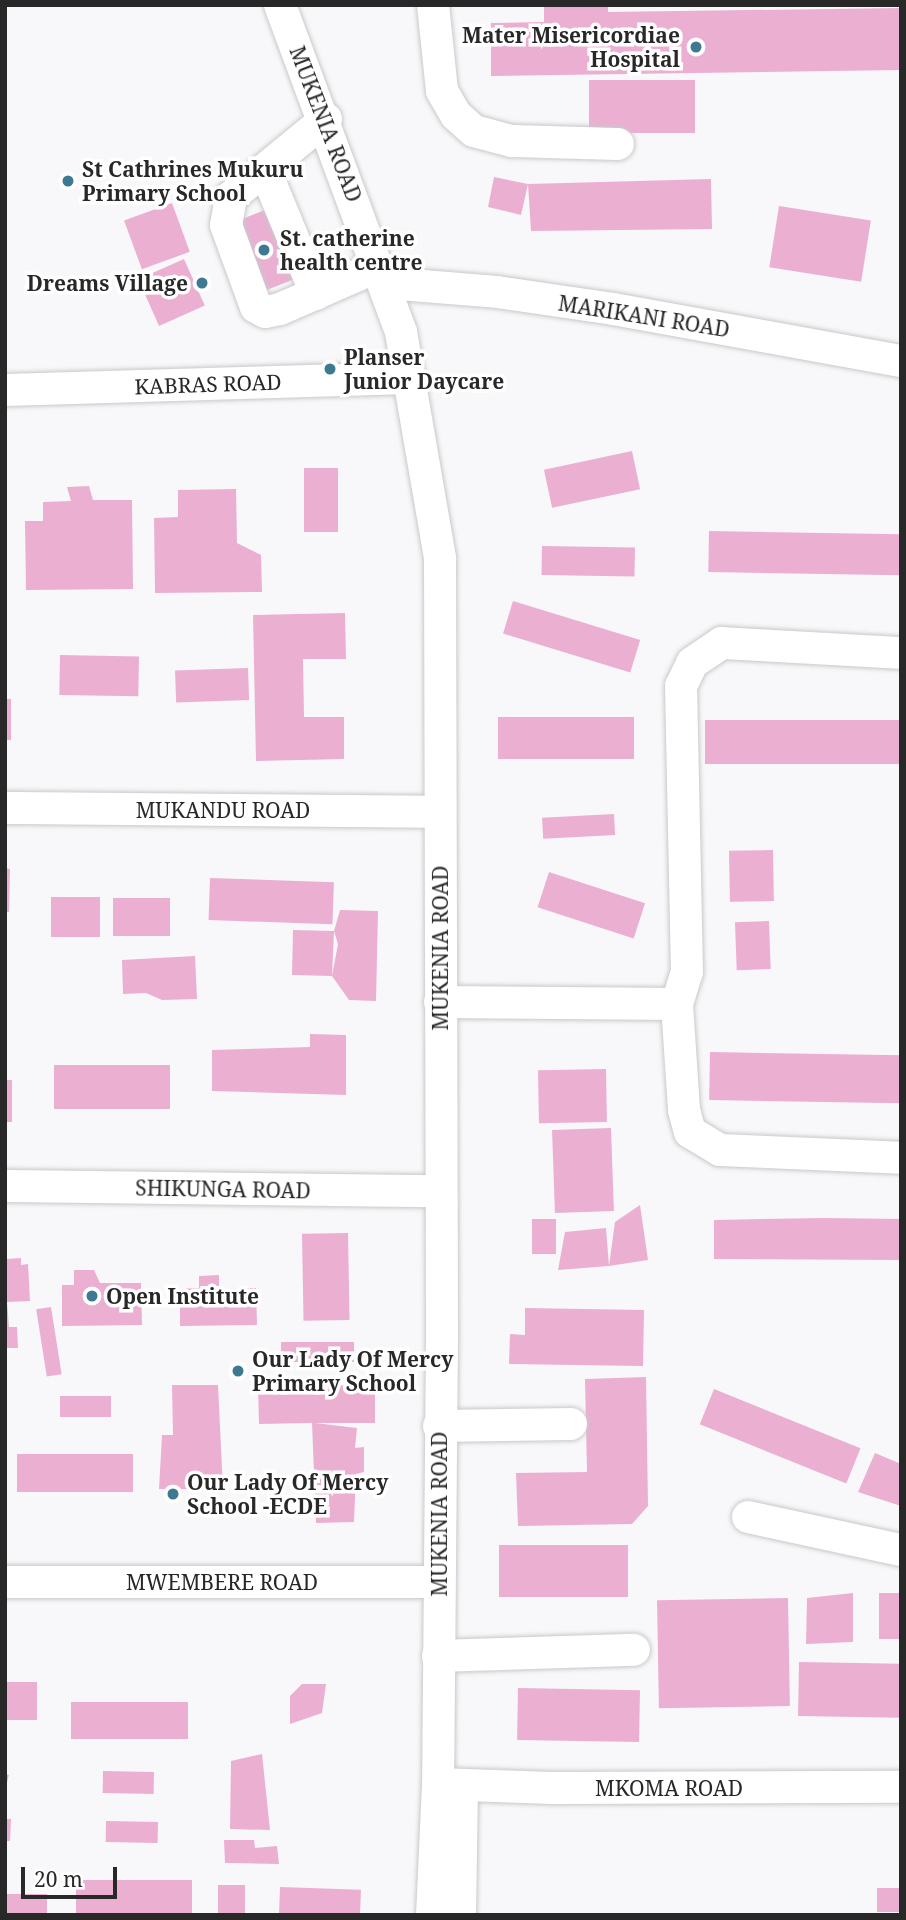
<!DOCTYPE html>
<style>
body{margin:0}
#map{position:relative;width:906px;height:1920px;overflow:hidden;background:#f8f8fa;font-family:"Noto Serif",serif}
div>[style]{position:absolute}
.building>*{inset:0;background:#ebafd2;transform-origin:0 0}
.roads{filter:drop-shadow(0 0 2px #c9c9cb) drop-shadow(0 0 2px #c9c9cb)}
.minor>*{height:32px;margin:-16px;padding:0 16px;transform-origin:16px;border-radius:16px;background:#fff}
.dots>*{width:19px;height:19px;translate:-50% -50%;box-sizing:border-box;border:4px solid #fff;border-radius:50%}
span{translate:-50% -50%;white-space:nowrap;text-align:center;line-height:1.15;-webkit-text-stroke:7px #fff;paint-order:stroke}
.poi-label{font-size:21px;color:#282829;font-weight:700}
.right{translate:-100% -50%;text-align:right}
.left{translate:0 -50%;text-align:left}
.street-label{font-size:21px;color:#282829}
.frame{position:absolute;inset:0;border:7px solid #282829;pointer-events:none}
.scale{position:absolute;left:21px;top:1867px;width:96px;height:32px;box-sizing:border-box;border:4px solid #282829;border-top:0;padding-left:9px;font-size:21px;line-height:24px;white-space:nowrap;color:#282829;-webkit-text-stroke:5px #fff;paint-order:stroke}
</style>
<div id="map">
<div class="building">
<i style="clip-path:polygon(544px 5px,608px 5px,608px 12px,901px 8px,901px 70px,491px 76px,491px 23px,544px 22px)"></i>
<i style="left:589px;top:80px;width:106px;height:53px"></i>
<i style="clip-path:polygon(494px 177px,528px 184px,711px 179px,712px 229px,531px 231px,528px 184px,521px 215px,488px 207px)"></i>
<i style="left:172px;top:203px;width:52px;height:51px;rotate:70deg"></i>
<i style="left:779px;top:206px;width:93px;height:62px;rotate:9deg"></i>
<i style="left:268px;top:209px;width:75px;height:36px;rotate:69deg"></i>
<i style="left:184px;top:259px;width:51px;height:50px;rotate:66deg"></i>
<i style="left:632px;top:451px;width:39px;height:90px;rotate:78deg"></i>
<i style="left:304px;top:468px;width:34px;height:64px"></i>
<i style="clip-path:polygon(89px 486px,93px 500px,132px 500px,133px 589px,26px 590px,25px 521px,43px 521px,43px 502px,71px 501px,67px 487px)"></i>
<i style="clip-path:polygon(236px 489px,237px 543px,261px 555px,262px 592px,155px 593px,154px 518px,178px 517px,178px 490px)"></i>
<i style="left:709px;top:531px;width:192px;height:41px;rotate:1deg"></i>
<i style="left:542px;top:546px;width:93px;height:29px;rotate:1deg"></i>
<i style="left:513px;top:601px;width:133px;height:34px;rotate:17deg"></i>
<i style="clip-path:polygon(345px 613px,346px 659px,303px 659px,304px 717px,344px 717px,344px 759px,256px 761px,253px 615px)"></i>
<i style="left:60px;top:655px;width:79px;height:40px;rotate:1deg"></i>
<i style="left:248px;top:668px;width:32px;height:73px;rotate:88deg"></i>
<i style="left:5px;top:699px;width:6px;height:41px"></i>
<i style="left:634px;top:717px;width:42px;height:136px;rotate:90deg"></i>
<i style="left:705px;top:720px;width:196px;height:44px"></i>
<i style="left:614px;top:814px;width:21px;height:72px;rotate:87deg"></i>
<i style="left:773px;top:850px;width:51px;height:44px;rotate:89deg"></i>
<i style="clip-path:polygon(5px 868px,10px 869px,9px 912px,5px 912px)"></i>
<i style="left:549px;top:872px;width:101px;height:37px;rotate:18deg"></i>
<i style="left:210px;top:878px;width:124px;height:42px;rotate:2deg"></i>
<i style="left:51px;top:897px;width:49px;height:40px"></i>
<i style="left:113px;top:898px;width:57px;height:38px"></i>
<i style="clip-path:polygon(340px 910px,378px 911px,376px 1001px,349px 1000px,332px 976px,292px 975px,293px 930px,334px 931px,332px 976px,338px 944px,334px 931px)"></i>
<i style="left:769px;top:921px;width:48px;height:34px;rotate:88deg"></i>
<i style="clip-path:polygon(195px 956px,197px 999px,162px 1000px,146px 993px,123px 994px,122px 960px)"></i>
<i style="clip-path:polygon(310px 1034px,346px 1035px,346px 1095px,212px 1091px,212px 1050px,310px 1047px)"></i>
<i style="left:710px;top:1052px;width:191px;height:48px;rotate:1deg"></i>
<i style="left:54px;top:1065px;width:116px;height:44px"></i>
<i style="left:606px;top:1069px;width:53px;height:68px;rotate:89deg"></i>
<i style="left:5px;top:1080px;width:7px;height:42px"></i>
<i style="left:611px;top:1128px;width:83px;height:59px;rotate:88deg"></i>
<i style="clip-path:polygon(640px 1205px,648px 1260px,609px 1266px,615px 1222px)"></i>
<i style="clip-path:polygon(823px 1218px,901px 1219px,901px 1260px,714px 1259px,714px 1220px)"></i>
<i style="left:532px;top:1219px;width:24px;height:35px"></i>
<i style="clip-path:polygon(606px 1228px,609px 1266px,558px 1270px,565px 1232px)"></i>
<i style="left:348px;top:1233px;width:87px;height:46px;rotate:89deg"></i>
<i style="clip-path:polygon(21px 1258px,21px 1265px,28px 1264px,30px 1301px,7px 1302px,9px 1327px,17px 1327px,18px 1348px,5px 1348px,6px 1259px)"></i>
<i style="clip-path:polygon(74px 1270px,94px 1270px,100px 1283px,141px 1283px,142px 1325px,62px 1326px,62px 1285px,74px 1285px)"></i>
<i style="clip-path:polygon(219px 1275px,219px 1289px,256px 1288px,257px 1325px,180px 1326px,180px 1289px,199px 1288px,199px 1276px)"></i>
<i style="left:51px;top:1307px;width:68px;height:15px;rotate:81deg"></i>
<i style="clip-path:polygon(525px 1308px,644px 1310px,643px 1366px,509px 1364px,510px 1334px,525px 1335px)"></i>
<i style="left:354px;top:1342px;width:20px;height:73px;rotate:90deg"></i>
<i style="clip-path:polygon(646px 1377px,648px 1506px,632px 1524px,518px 1526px,516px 1473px,587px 1472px,585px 1379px)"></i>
<i style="clip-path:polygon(172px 1385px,218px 1385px,223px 1489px,159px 1489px,162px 1435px,173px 1435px)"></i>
<i style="clip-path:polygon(375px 1385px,375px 1423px,315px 1423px,357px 1428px,355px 1448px,364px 1447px,364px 1472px,356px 1474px,354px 1522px,316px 1523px,312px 1423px,259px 1424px,258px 1387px)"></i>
<i style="left:714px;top:1389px;width:158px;height:38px;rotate:22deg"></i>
<i style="left:60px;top:1396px;width:51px;height:21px"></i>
<i style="clip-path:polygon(875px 1453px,901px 1464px,901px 1506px,858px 1492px)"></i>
<i style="left:133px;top:1454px;width:38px;height:116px;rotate:90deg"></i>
<i style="left:499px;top:1545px;width:129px;height:52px"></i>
<i style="clip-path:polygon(853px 1593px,853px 1642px,806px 1644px,807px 1598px)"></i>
<i style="left:901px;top:1593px;width:46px;height:22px;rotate:90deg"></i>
<i style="left:788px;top:1598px;width:108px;height:131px;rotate:89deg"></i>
<i style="left:799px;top:1662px;width:102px;height:54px;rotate:1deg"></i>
<i style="left:37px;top:1682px;width:38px;height:32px;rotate:90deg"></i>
<i style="clip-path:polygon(302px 1684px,326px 1684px,322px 1713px,290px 1724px,290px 1696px)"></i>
<i style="left:518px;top:1688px;width:122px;height:52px;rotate:1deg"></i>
<i style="left:188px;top:1702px;width:37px;height:117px;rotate:90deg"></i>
<i style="clip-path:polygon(262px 1754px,270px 1830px,230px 1829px,231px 1761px)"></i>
<i style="left:103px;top:1771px;width:51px;height:22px;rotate:1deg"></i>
<i style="left:5px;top:1774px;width:4px;height:22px;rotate:14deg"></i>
<i style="clip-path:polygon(5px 1819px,11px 1819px,10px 1841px,5px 1841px)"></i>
<i style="left:106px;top:1821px;width:52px;height:21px;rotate:1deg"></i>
<i style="clip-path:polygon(224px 1840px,254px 1840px,255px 1848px,277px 1846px,279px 1864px,225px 1863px)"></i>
<i style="left:192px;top:1880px;width:35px;height:116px;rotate:90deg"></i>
<i style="left:218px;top:1885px;width:27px;height:30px"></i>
<i style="left:280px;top:1887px;width:81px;height:28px;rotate:2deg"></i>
<i style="left:901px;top:1888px;width:24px;height:24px;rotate:90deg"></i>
<i style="left:47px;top:1894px;width:21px;height:42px;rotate:90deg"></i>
</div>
<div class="roads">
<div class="minor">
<i style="left:280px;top:5px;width:349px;rotate:69.7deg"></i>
<i style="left:401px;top:332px;width:229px;rotate:80.2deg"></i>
<i style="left:440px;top:558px;width:780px;rotate:89.85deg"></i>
<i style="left:442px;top:1338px;width:446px;rotate:90.5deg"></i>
<i style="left:438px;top:1784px;width:131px;rotate:92.6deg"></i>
<i style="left:433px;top:5px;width:86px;rotate:84deg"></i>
<i style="left:442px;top:91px;width:28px;rotate:60deg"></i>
<i style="left:456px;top:115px;width:24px;rotate:42deg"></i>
<i style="left:474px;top:131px;width:39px;rotate:15deg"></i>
<i style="left:512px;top:141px;width:106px;rotate:1.6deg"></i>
<i style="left:326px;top:119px;width:123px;rotate:140.6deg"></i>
<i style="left:231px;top:197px;width:28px;rotate:100deg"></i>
<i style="left:226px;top:225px;width:87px;rotate:69.9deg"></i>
<i style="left:256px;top:307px;width:10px;rotate:29deg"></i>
<i style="left:265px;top:312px;width:15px;rotate:-11deg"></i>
<i style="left:280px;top:309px;width:108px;rotate:-23.5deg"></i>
<i style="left:265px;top:170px;width:134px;rotate:67.6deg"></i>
<i style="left:386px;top:283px;width:111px;rotate:4.6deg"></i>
<i style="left:497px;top:292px;width:118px;rotate:8.3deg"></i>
<i style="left:614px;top:309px;width:292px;rotate:10.3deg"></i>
<i style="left:5px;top:390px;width:406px;rotate:-1.7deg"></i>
<i style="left:5px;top:808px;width:435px;rotate:0.5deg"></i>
<i style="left:440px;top:1002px;width:237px;rotate:0.5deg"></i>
<i style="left:677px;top:1004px;width:34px;rotate:-73deg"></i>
<i style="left:687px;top:972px;width:286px;rotate:-91.2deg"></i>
<i style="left:681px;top:686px;width:25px;rotate:-64deg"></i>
<i style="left:692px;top:663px;width:36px;rotate:-34deg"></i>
<i style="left:722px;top:643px;width:179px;rotate:3.2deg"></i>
<i style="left:677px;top:1004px;width:106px;rotate:86.2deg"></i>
<i style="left:684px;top:1110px;width:23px;rotate:75deg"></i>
<i style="left:690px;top:1132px;width:35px;rotate:31deg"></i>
<i style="left:720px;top:1150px;width:181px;rotate:2.5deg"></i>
<i style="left:5px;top:1186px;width:435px;rotate:0.7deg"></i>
<i style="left:439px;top:1426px;width:132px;rotate:-0.9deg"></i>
<i style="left:748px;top:1517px;width:157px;rotate:12.2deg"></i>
<i style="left:5px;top:1582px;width:434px"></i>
<i style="left:438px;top:1656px;width:196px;rotate:-1.8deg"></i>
<i style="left:438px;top:1784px;width:114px;rotate:2deg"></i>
<i style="left:552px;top:1788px;width:349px;rotate:-0.2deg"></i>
<i style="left:460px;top:1915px;width:130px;rotate:-89.1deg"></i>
</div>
</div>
<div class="dots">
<i style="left:696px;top:47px;background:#3d7990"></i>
<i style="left:68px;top:181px;background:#3d7990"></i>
<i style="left:264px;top:250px;background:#3d7990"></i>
<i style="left:202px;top:283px;background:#3d7990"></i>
<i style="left:330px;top:369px;background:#3d7990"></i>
<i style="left:92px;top:1296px;background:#3d7990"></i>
<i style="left:238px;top:1371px;background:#3d7990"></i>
<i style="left:173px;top:1494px;background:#3d7990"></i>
</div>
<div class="poi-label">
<span class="right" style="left:680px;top:47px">Mater Misericordiae<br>Hospital</span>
<span class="left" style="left:82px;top:181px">St Cathrines Mukuru<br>Primary School</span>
<span class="left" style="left:280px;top:250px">St. catherine<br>health centre</span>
<span class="right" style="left:188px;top:283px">Dreams Village</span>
<span class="left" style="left:344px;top:369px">Planser<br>Junior Daycare</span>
<span class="left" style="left:106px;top:1296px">Open Institute</span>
<span class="left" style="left:252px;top:1371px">Our Lady Of Mercy<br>Primary School</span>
<span class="left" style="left:187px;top:1494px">Our Lady Of Mercy<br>School -ECDE</span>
</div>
<div class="street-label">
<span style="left:326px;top:124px;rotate:69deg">MUKENIA ROAD</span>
<span style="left:644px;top:316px;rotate:9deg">MARIKANI ROAD</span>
<span style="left:208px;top:384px;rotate:-2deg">KABRAS ROAD</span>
<span style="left:223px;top:810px">MUKANDU ROAD</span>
<span style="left:440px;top:948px;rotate:-90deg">MUKENIA ROAD</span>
<span style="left:223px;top:1189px;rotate:1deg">SHIKUNGA ROAD</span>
<span style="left:439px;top:1514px;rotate:-90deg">MUKENIA ROAD</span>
<span style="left:222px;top:1582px">MWEMBERE ROAD</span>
<span style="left:669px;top:1788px">MKOMA ROAD</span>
</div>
<div class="frame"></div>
<div class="scale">20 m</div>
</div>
